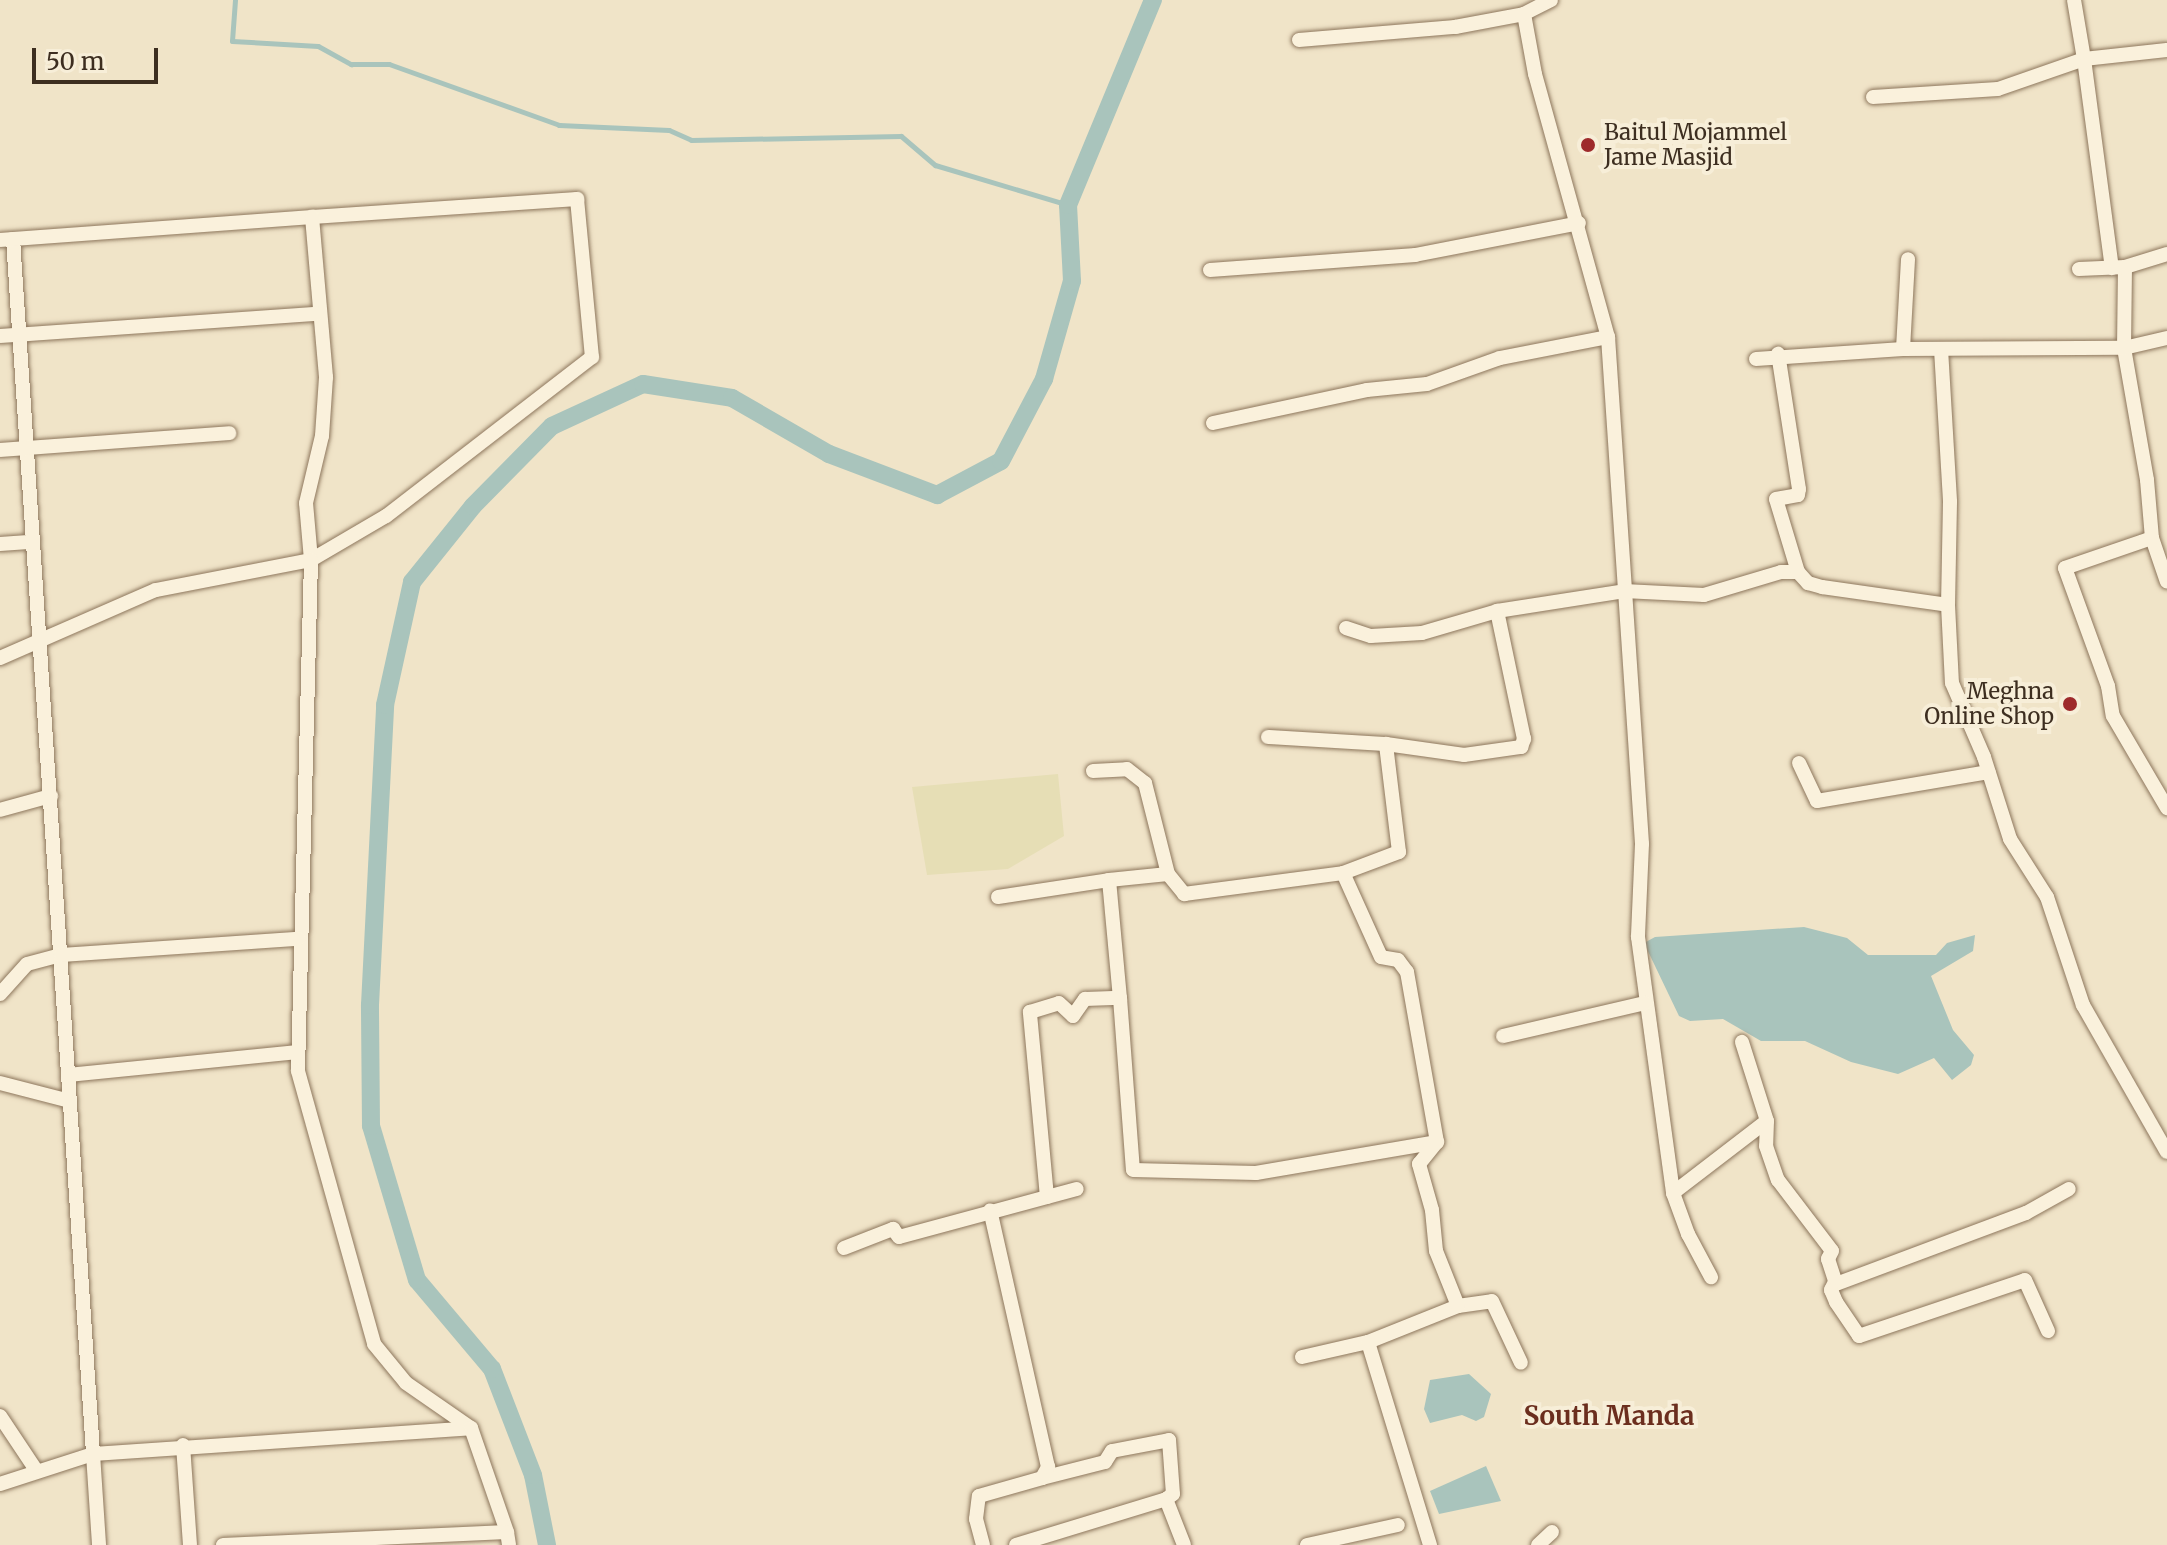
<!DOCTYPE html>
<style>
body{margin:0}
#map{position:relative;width:2167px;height:1545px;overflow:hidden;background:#f0e4c8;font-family:Merriweather,serif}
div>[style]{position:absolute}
.farmland>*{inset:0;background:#e6deb5}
.water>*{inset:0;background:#a9c4bc}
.stream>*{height:5px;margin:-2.5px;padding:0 2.5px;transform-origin:2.5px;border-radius:2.5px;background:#a9c4bc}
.canal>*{height:18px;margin:-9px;padding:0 9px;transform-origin:9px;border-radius:9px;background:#a9c4bc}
.roads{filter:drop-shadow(0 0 2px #8d765c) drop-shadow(0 0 2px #8d765c)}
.minor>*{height:14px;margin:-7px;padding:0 7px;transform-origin:7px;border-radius:7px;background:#faf1dc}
.dots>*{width:22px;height:22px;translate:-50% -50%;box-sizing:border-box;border:4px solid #f7eed8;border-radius:50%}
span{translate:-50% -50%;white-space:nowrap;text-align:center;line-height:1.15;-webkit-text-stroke:8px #f7eed8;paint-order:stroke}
.poi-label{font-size:22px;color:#3d2e20}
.left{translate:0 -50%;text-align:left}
.right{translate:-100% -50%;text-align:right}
.quarter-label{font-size:26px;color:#6b2e1e;font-weight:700}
.scale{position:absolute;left:32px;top:48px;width:126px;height:36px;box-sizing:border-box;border:4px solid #3d2e20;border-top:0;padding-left:10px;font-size:24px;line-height:28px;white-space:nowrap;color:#3d2e20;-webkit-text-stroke:6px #f7eed8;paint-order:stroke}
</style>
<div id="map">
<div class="farmland">
<i style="clip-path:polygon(1058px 774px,1064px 836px,1008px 869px,927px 875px,912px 787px)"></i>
</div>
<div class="water">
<i style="clip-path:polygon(1804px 927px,1847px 938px,1868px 955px,1936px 955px,1947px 943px,1975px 935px,1973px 951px,1931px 976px,1953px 1030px,1974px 1055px,1971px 1065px,1952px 1080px,1934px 1058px,1898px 1074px,1851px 1062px,1805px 1041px,1761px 1041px,1723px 1019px,1690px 1021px,1679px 1016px,1644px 943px,1655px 937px)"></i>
<i style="clip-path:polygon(1469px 1374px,1491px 1394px,1484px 1417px,1476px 1421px,1462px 1415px,1430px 1423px,1424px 1409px,1430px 1380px)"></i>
<i style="clip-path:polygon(1486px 1466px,1501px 1501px,1439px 1514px,1430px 1491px)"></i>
</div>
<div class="stream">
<i style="left:235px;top:0;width:41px;rotate:94.2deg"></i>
<i style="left:232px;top:41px;width:86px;rotate:3.3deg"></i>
<i style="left:318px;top:46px;width:38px;rotate:29deg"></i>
<i style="left:351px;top:64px;width:38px"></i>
<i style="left:389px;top:64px;width:181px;rotate:19.7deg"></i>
<i style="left:559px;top:125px;width:110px;rotate:2.6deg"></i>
<i style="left:669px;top:130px;width:24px;rotate:24deg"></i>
<i style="left:691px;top:140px;width:210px;rotate:-1.1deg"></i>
<i style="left:901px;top:136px;width:45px;rotate:40.5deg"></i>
<i style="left:935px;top:165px;width:139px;rotate:16.7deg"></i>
</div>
<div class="canal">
<i style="left:547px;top:1545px;width:71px;rotate:-101.3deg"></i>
<i style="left:533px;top:1475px;width:114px;rotate:-111.1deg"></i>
<i style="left:492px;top:1369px;width:116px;rotate:-130.1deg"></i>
<i style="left:417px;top:1280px;width:161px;rotate:-106.6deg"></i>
<i style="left:371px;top:1126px;width:121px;rotate:-90.5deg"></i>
<i style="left:370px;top:1005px;width:300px;rotate:-87.1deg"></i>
<i style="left:385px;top:705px;width:126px;rotate:-77.6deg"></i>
<i style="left:412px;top:582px;width:97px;rotate:-51.2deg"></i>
<i style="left:473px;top:506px;width:112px;rotate:-45.4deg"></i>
<i style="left:552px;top:426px;width:100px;rotate:-24.8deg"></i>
<i style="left:643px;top:384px;width:90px;rotate:8.9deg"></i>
<i style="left:732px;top:398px;width:112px;rotate:30deg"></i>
<i style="left:829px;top:454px;width:116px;rotate:20.8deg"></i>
<i style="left:937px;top:495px;width:72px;rotate:-28deg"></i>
<i style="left:1001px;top:461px;width:93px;rotate:-62.3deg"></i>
<i style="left:1044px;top:379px;width:102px;rotate:-74.1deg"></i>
<i style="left:1072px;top:281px;width:76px;rotate:-93deg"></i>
<i style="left:1068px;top:205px;width:222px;rotate:-67.5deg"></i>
</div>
<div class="roads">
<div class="minor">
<i style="left:1551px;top:0;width:30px;rotate:153deg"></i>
<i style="left:1524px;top:14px;width:61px;rotate:79.6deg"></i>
<i style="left:1535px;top:74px;width:273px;rotate:74.5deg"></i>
<i style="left:1608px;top:337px;width:508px;rotate:86.16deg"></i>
<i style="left:1642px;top:844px;width:93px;rotate:92.5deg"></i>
<i style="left:1638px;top:937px;width:258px;rotate:82.2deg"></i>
<i style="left:1673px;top:1193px;width:118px;rotate:-37.5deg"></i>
<i style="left:1767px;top:1121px;width:83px;rotate:-107.6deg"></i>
<i style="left:2074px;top:0;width:60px;rotate:80.4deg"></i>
<i style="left:2084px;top:59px;width:83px;rotate:-6.2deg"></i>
<i style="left:1299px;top:40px;width:157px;rotate:-4.8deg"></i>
<i style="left:1455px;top:27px;width:70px;rotate:-10.7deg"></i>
<i style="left:1873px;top:97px;width:125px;rotate:-3.7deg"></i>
<i style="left:1998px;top:89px;width:91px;rotate:-19.2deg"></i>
<i style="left:2084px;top:59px;width:211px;rotate:82.4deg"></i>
<i style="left:13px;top:239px;width:1218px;rotate:86.23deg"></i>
<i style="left:93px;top:1454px;width:379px;rotate:-3.9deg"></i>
<i style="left:0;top:240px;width:313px;rotate:-4.2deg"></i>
<i style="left:312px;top:217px;width:266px;rotate:-3.9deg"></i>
<i style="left:577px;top:199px;width:159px;rotate:84.6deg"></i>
<i style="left:592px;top:357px;width:260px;rotate:142.3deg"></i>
<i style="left:386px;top:516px;width:87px;rotate:149.6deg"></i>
<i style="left:311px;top:560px;width:57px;rotate:-95deg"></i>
<i style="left:306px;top:503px;width:69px;rotate:-76.6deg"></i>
<i style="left:322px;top:436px;width:59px;rotate:-86.1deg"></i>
<i style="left:326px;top:377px;width:161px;rotate:-95deg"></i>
<i style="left:2125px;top:267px;width:81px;rotate:90.7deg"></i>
<i style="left:2124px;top:348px;width:134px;rotate:80.1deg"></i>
<i style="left:2147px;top:480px;width:58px;rotate:85.1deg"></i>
<i style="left:2152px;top:538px;width:46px;rotate:71.2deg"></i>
<i style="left:2079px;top:269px;width:46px;rotate:-2.5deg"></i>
<i style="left:2125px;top:267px;width:44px;rotate:-17.2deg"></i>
<i style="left:1210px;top:270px;width:206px;rotate:-4.2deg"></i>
<i style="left:1415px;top:255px;width:167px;rotate:-11deg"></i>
<i style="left:0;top:336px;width:318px;rotate:-4deg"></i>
<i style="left:1903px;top:349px;width:90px;rotate:-86.8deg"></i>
<i style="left:1941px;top:349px;width:153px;rotate:86.6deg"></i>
<i style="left:1950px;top:502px;width:103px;rotate:91.1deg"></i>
<i style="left:1756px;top:359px;width:147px;rotate:-3.9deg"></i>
<i style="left:1903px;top:349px;width:221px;rotate:-0.3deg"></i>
<i style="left:2124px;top:348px;width:44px;rotate:-13.1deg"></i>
<i style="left:1213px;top:423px;width:157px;rotate:-12.1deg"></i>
<i style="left:1367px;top:390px;width:60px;rotate:-5.7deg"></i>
<i style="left:1427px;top:384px;width:77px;rotate:-19.6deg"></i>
<i style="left:1500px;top:358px;width:110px;rotate:-11deg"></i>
<i style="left:0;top:450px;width:230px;rotate:-4.2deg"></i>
<i style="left:2152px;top:538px;width:92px;rotate:161deg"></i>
<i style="left:2065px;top:568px;width:126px;rotate:70deg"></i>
<i style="left:2108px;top:686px;width:30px;rotate:81deg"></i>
<i style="left:2113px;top:716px;width:107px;rotate:59.6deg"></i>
<i style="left:0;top:544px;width:32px;rotate:-4deg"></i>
<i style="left:1798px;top:572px;width:15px;rotate:48deg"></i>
<i style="left:1808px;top:583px;width:15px;rotate:16deg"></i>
<i style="left:1822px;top:587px;width:127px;rotate:8.1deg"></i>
<i style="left:1948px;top:605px;width:78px;rotate:87.1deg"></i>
<i style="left:1952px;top:683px;width:81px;rotate:66.6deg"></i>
<i style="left:1984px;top:757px;width:86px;rotate:72.4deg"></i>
<i style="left:2010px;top:839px;width:69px;rotate:57.5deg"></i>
<i style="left:2047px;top:897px;width:114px;rotate:71.6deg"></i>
<i style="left:2083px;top:1005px;width:169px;rotate:60.3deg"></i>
<i style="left:1346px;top:628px;width:26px;rotate:18deg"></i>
<i style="left:1371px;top:636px;width:51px;rotate:-3.4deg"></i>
<i style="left:1422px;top:633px;width:78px;rotate:-16.3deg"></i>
<i style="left:0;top:658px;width:170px;rotate:-23.6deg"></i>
<i style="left:156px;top:590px;width:158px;rotate:-11deg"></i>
<i style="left:311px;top:560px;width:511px;rotate:91.46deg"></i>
<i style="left:298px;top:1071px;width:283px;rotate:74.4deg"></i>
<i style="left:374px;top:1344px;width:50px;rotate:50.6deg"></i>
<i style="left:406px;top:1383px;width:79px;rotate:34.7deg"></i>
<i style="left:471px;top:1428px;width:110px;rotate:70.9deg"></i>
<i style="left:1268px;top:737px;width:118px;rotate:3.4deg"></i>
<i style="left:1799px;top:763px;width:42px;rotate:64.7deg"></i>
<i style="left:1817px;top:801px;width:174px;rotate:-9.6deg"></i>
<i style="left:1093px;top:771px;width:34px;rotate:-3deg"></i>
<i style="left:1127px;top:769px;width:23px;rotate:38deg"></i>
<i style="left:1145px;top:783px;width:94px;rotate:75.8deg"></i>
<i style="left:1168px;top:874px;width:26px;rotate:51deg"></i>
<i style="left:1184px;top:894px;width:160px;rotate:-7.5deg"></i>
<i style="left:0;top:810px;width:53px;rotate:-15.4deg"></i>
<i style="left:1109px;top:880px;width:59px;rotate:-5.8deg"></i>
<i style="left:998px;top:897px;width:112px;rotate:-8.7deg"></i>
<i style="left:1109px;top:880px;width:119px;rotate:84.7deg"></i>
<i style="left:0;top:994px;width:40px;rotate:-48deg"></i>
<i style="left:27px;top:964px;width:35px;rotate:-15deg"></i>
<i style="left:61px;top:955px;width:238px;rotate:-3.9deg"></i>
<i style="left:1503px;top:1036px;width:146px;rotate:-13.1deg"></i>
<i style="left:68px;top:1075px;width:231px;rotate:-5.7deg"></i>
<i style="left:0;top:1083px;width:72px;rotate:14.4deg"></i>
<i style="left:1767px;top:1121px;width:25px;rotate:92deg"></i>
<i style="left:1766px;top:1146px;width:36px;rotate:71deg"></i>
<i style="left:1778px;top:1180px;width:89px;rotate:52.7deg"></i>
<i style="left:1832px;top:1251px;width:9px;rotate:117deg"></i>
<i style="left:1828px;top:1259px;width:26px;rotate:72deg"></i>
<i style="left:1836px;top:1284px;width:203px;rotate:-20.5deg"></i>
<i style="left:2026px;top:1213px;width:49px;rotate:-29.2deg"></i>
<i style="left:1673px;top:1193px;width:44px;rotate:69.9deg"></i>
<i style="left:1688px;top:1234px;width:49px;rotate:61.9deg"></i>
<i style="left:1047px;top:1197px;width:186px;rotate:-95.3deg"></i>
<i style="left:1030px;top:1012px;width:30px;rotate:-17deg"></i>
<i style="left:1059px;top:1003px;width:19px;rotate:43deg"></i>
<i style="left:1073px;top:1016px;width:21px;rotate:-55deg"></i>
<i style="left:1085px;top:999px;width:35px;rotate:-2deg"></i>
<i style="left:1120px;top:998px;width:172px;rotate:85.7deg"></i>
<i style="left:1133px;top:1170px;width:123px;rotate:1.4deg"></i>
<i style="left:1256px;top:1173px;width:184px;rotate:-9.7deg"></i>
<i style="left:844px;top:1248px;width:53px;rotate:-21.2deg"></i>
<i style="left:893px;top:1229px;width:10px;rotate:53deg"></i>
<i style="left:899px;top:1237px;width:184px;rotate:-15.1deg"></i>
<i style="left:1835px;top:1282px;width:9px;rotate:117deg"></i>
<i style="left:1831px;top:1290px;width:13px;rotate:67deg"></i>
<i style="left:1836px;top:1302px;width:41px;rotate:55.9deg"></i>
<i style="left:1859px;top:1336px;width:175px;rotate:-18.6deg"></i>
<i style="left:2025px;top:1280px;width:56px;rotate:65.7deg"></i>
<i style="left:1458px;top:1306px;width:34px;rotate:-8deg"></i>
<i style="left:1492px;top:1301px;width:68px;rotate:64.9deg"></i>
<i style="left:1302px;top:1357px;width:68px;rotate:-12.8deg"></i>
<i style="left:0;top:1416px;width:65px;rotate:56.3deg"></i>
<i style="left:183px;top:1445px;width:100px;rotate:86deg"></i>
<i style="left:1042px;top:1478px;width:65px;rotate:-14.3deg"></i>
<i style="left:1105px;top:1462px;width:13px;rotate:-58deg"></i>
<i style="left:1112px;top:1451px;width:58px;rotate:-10.9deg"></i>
<i style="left:1169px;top:1440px;width:54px;rotate:85.8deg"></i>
<i style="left:1173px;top:1494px;width:9px;rotate:144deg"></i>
<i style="left:0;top:1484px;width:98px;rotate:-17.9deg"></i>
<i style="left:93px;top:1454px;width:91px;rotate:86.2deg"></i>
<i style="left:223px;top:1545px;width:284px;rotate:-2.6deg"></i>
<i style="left:507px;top:1532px;width:13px;rotate:81deg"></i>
<i style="left:983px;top:1545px;width:27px;rotate:-105deg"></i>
<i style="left:976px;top:1519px;width:23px;rotate:-83deg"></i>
<i style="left:979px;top:1496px;width:66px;rotate:-15.9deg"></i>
<i style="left:1042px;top:1478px;width:13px;rotate:-61deg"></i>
<i style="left:1048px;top:1467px;width:263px;rotate:-102.7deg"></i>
<i style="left:1016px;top:1545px;width:157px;rotate:-17deg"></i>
<i style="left:1166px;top:1499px;width:49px;rotate:68.6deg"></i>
<i style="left:1307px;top:1545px;width:93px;rotate:-12.4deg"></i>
<i style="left:1430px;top:1545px;width:212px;rotate:-107deg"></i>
<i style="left:1368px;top:1342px;width:97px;rotate:-21.8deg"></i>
<i style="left:1458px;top:1306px;width:59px;rotate:-111.8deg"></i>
<i style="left:1436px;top:1251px;width:41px;rotate:-95.6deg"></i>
<i style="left:1432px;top:1210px;width:48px;rotate:-105.8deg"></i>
<i style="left:1419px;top:1164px;width:28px;rotate:-51deg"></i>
<i style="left:1437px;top:1142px;width:173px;rotate:-100deg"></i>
<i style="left:1407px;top:972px;width:15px;rotate:-127deg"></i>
<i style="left:1398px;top:960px;width:17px;rotate:-170deg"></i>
<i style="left:1381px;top:957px;width:92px;rotate:-114.3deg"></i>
<i style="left:1343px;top:873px;width:60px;rotate:-20.6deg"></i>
<i style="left:1399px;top:852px;width:109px;rotate:-96.9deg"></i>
<i style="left:1386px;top:744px;width:79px;rotate:8deg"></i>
<i style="left:1464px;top:755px;width:58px;rotate:-8deg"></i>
<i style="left:1521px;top:747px;width:9px;rotate:-69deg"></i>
<i style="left:1524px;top:739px;width:131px;rotate:-101.9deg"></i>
<i style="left:1497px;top:611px;width:129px;rotate:-8.9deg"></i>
<i style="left:1624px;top:591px;width:80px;rotate:2.9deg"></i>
<i style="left:1704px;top:595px;width:80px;rotate:-16.6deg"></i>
<i style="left:1781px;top:572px;width:17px"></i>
<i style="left:1798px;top:572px;width:76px;rotate:-106.8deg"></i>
<i style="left:1776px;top:499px;width:22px;rotate:-10deg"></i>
<i style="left:1798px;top:495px;width:6px;rotate:-81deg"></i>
<i style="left:1799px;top:489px;width:137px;rotate:-98.8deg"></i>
<i style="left:1538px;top:1545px;width:19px;rotate:-43deg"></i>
</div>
</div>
<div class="dots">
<i style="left:1588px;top:145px;background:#9e2a2b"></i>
<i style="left:2070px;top:704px;background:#9e2a2b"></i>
</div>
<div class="poi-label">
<span class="left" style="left:1604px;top:145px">Baitul Mojammel<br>Jame Masjid</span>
<span class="right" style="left:2054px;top:704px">Meghna<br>Online Shop</span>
</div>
<div class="quarter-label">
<span style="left:1609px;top:1416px">South Manda</span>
</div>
<div class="scale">50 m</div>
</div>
